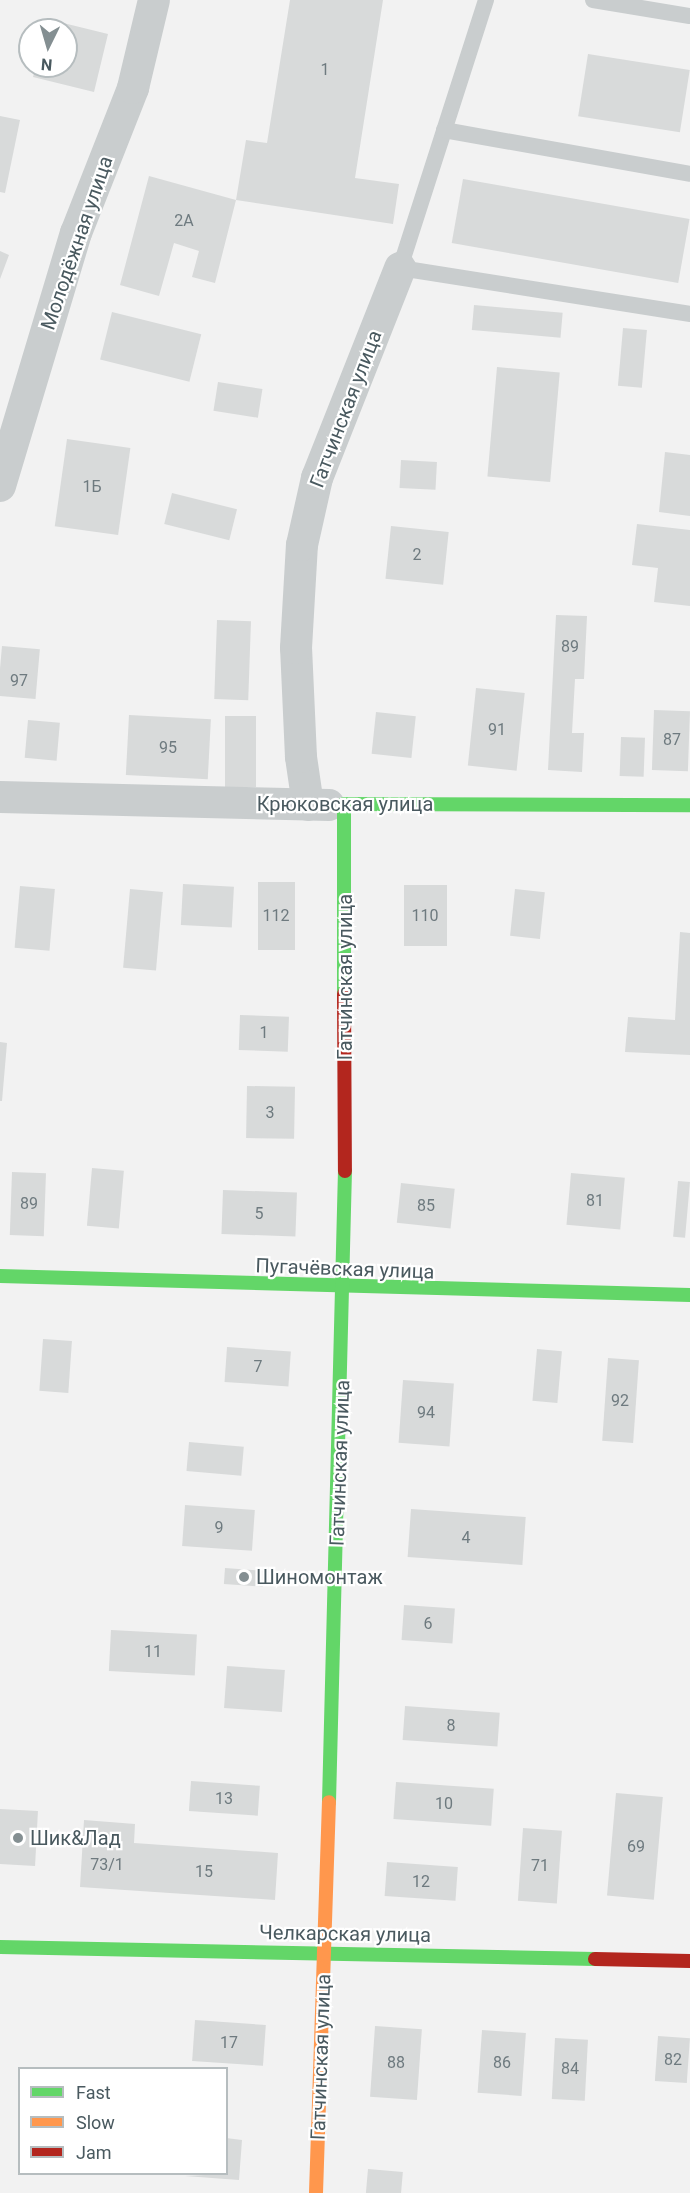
<!DOCTYPE html>
<meta charset="utf-8">
<style>
body{margin:0}
#map{position:relative;width:690px;height:2193px;overflow:hidden;background:#f2f2f2;font-family:Roboto,sans-serif}
div>[style]{position:absolute}
.building>*{inset:0;background:#d8dada;transform-origin:0 0}
.lane>*{height:16px;margin:-8px;padding:0 8px;transform-origin:8px;border-radius:8px;background:#c9cdce}
.street>*{height:32px;margin:-16px;padding:0 16px;transform-origin:16px;border-radius:16px;background:#c9cdce}
.fast>*{height:14px;margin:-7px;padding:0 7px;transform-origin:7px;border-radius:7px;background:#63d668}
.slow>*{height:14px;margin:-7px;padding:0 7px;transform-origin:7px;border-radius:7px;background:#ff974d}
.jam>*{height:14px;margin:-7px;padding:0 7px;transform-origin:7px;border-radius:7px;background:#b3261e}
.dots>*{width:16px;height:16px;translate:-50% -50%;box-sizing:border-box;border:3px solid #fff;border-radius:50%}
span{translate:-50% -50%;white-space:nowrap;text-align:center;line-height:1.15;-webkit-text-stroke:4.5px #fff;paint-order:stroke}
.number-label{font-size:16px;color:#6e7a7f}
.number-label span{-webkit-text-stroke-width:0}
.street-label{font-size:20px;color:#49595f}
.poi-label{font-size:20px;color:#49595f}
.left{translate:0 -50%;text-align:left}
.legend{position:absolute;left:18px;top:2067px;width:210px;height:108px;box-sizing:border-box;background:#fff;border:2px solid #b6bdbf;margin:0;padding:8px 10px;list-style:none;font-size:18px;color:#49595f}
.legend li{display:flex;align-items:center;gap:12px;height:30px}
.legend b{width:30px;border:2px solid #b6bdbf}
.north{position:absolute;left:18px;top:18px;width:60px;height:60px;box-sizing:border-box;background:#fff;border:2px solid #b6bdbf;border-radius:50%;rotate:185deg;font-size:16px;font-weight:700;line-height:24px;text-align:center;color:#49595f}
.north::after{content:'';display:block;margin:auto;width:21px;height:27px;background:#848f92;clip-path:polygon(50% 0,100% 100%,50% 72%,0 100%)}
</style>
<div id="map">
<div class="building">
<i style="clip-path:polygon(290px 0,383px 0,355px 178px,399px 184px,393px 224px,236px 200px,246px 140px,267px 143px)"></i>
<i style="clip-path:polygon(47px 19px,108px 34px,94px 92px,33px 77px,36px 66px,66px 66px,66px 30px,44px 30px)"></i>
<i style="left:588px;top:54px;width:103px;height:63px;rotate:9deg"></i>
<i style="clip-path:polygon(0 116px,20px 120px,5px 193px,0 192px)"></i>
<i style="clip-path:polygon(149px 176px,236px 200px,215px 283px,192px 277px,199px 251px,174px 243px,159px 296px,120px 285px)"></i>
<i style="left:463px;top:179px;width:230px;height:65px;rotate:10deg"></i>
<i style="clip-path:polygon(0 251px,9px 255px,0 279px)"></i>
<i style="left:474px;top:305px;width:89px;height:25px;rotate:5deg"></i>
<i style="left:112px;top:312px;width:92px;height:49px;rotate:14deg"></i>
<i style="left:623px;top:328px;width:24px;height:58px;rotate:5deg"></i>
<i style="left:497px;top:367px;width:63px;height:110px;rotate:5deg"></i>
<i style="left:218px;top:382px;width:45px;height:29px;rotate:9deg"></i>
<i style="left:67px;top:439px;width:64px;height:88px;rotate:8deg"></i>
<i style="clip-path:polygon(665px 452px,690px 455px,690px 516px,659px 512px)"></i>
<i style="left:401px;top:460px;width:36px;height:28px;rotate:3deg"></i>
<i style="left:172px;top:493px;width:67px;height:32px;rotate:14deg"></i>
<i style="clip-path:polygon(637px 524px,690px 530px,690px 606px,654px 602px,658px 568px,632px 565px)"></i>
<i style="left:391px;top:526px;width:58px;height:53px;rotate:6deg"></i>
<i style="clip-path:polygon(556px 615px,587px 616px,584px 679px,575px 679px,572px 733px,584px 733px,582px 772px,548px 770px)"></i>
<i style="left:217px;top:620px;width:34px;height:79px;rotate:2deg"></i>
<i style="left:2px;top:646px;width:38px;height:50px;rotate:5deg"></i>
<i style="left:476px;top:688px;width:49px;height:78px;rotate:6deg"></i>
<i style="left:654px;top:710px;width:36px;height:60px;rotate:2deg"></i>
<i style="left:376px;top:712px;width:40px;height:42px;rotate:6deg"></i>
<i style="left:129px;top:715px;width:82px;height:60px;rotate:3deg"></i>
<i style="left:225px;top:716px;width:31px;height:71px"></i>
<i style="left:28px;top:720px;width:32px;height:38px;rotate:5deg"></i>
<i style="left:621px;top:737px;width:24px;height:39px;rotate:2deg"></i>
<i style="left:258px;top:882px;width:37px;height:68px"></i>
<i style="left:183px;top:884px;width:51px;height:41px;rotate:3deg"></i>
<i style="left:404px;top:885px;width:43px;height:61px"></i>
<i style="left:20px;top:886px;width:35px;height:62px;rotate:5deg"></i>
<i style="left:130px;top:889px;width:33px;height:79px;rotate:5deg"></i>
<i style="left:515px;top:889px;width:30px;height:47px;rotate:6deg"></i>
<i style="clip-path:polygon(680px 932px,690px 933px,690px 1055px,625px 1052px,628px 1017px,675px 1020px)"></i>
<i style="left:240px;top:1015px;width:49px;height:35px;rotate:2deg"></i>
<i style="clip-path:polygon(0 1042px,7px 1043px,2px 1101px,0 1101px)"></i>
<i style="left:247px;top:1086px;width:48px;height:52px;rotate:1deg"></i>
<i style="left:92px;top:1168px;width:32px;height:58px;rotate:5deg"></i>
<i style="left:12px;top:1172px;width:34px;height:63px;rotate:2deg"></i>
<i style="left:571px;top:1173px;width:54px;height:52px;rotate:5deg"></i>
<i style="left:678px;top:1181px;width:12px;height:56px;rotate:5deg"></i>
<i style="left:401px;top:1183px;width:54px;height:40px;rotate:6deg"></i>
<i style="left:223px;top:1190px;width:74px;height:44px;rotate:2deg"></i>
<i style="left:43px;top:1339px;width:29px;height:52px;rotate:4deg"></i>
<i style="left:227px;top:1347px;width:64px;height:35px;rotate:4deg"></i>
<i style="left:537px;top:1349px;width:25px;height:52px;rotate:5deg"></i>
<i style="left:608px;top:1358px;width:31px;height:83px;rotate:4deg"></i>
<i style="left:403px;top:1380px;width:51px;height:63px;rotate:4deg"></i>
<i style="left:189px;top:1442px;width:55px;height:29px;rotate:5deg"></i>
<i style="left:185px;top:1505px;width:70px;height:41px;rotate:4deg"></i>
<i style="left:411px;top:1509px;width:115px;height:48px;rotate:4deg"></i>
<i style="left:225px;top:1568px;width:39px;height:16px;rotate:4deg"></i>
<i style="left:404px;top:1605px;width:51px;height:35px;rotate:4deg"></i>
<i style="left:111px;top:1630px;width:86px;height:41px;rotate:3deg"></i>
<i style="left:227px;top:1666px;width:58px;height:42px;rotate:4deg"></i>
<i style="left:405px;top:1706px;width:95px;height:34px;rotate:4deg"></i>
<i style="left:191px;top:1781px;width:69px;height:30px;rotate:4deg"></i>
<i style="left:396px;top:1782px;width:98px;height:37px;rotate:4deg"></i>
<i style="left:616px;top:1793px;width:47px;height:103px;rotate:5deg"></i>
<i style="left:0;top:1809px;width:38px;height:55px;rotate:3deg"></i>
<i style="clip-path:polygon(84px 1820px,135px 1824px,134px 1843px,278px 1853px,275px 1900px,80px 1887px)"></i>
<i style="left:523px;top:1828px;width:39px;height:73px;rotate:4deg"></i>
<i style="left:387px;top:1862px;width:71px;height:34px;rotate:4deg"></i>
<i style="left:195px;top:2020px;width:71px;height:41px;rotate:4deg"></i>
<i style="left:375px;top:2026px;width:47px;height:71px;rotate:4deg"></i>
<i style="left:482px;top:2030px;width:44px;height:63px;rotate:4deg"></i>
<i style="left:658px;top:2036px;width:32px;height:45px;rotate:4deg"></i>
<i style="left:555px;top:2038px;width:33px;height:61px;rotate:3deg"></i>
<i style="clip-path:polygon(226px 2138px,242px 2140px,239px 2180px,185px 2176px,226px 2174px)"></i>
<i style="left:368px;top:2169px;width:35px;height:24px;rotate:5deg"></i>
</div>
<div class="lane">
<i style="left:486px;top:0;width:281px;rotate:107.8deg"></i>
<i style="left:400px;top:268px;width:294px;rotate:9deg"></i>
<i style="left:593px;top:0;width:98px;rotate:9.4deg"></i>
<i style="left:444px;top:130px;width:250px;rotate:10.1deg"></i>
</div>
<div class="street">
<i style="left:0;top:486px;width:264px;rotate:-73.3deg"></i>
<i style="left:76px;top:233px;width:156px;rotate:-68.5deg"></i>
<i style="left:133px;top:88px;width:90px;rotate:-76.6deg"></i>
<i style="left:0;top:797px;width:329px;rotate:1.4deg"></i>
<i style="left:308px;top:805px;width:49px;rotate:-98.3deg"></i>
<i style="left:301px;top:757px;width:109px;rotate:-92.6deg"></i>
<i style="left:296px;top:648px;width:103px;rotate:-86.7deg"></i>
<i style="left:302px;top:545px;width:69px;rotate:-77.4deg"></i>
<i style="left:317px;top:478px;width:226px;rotate:-68.4deg"></i>
</div>
<div class="fast">
<i style="left:344px;top:994px;width:190px;rotate:-90deg"></i>
<i style="left:344px;top:804px;width:346px;rotate:0.2deg"></i>
<i style="left:0;top:1276px;width:690px;rotate:1.58deg"></i>
<i style="left:329px;top:1802px;width:631px;rotate:-88.55deg"></i>
<i style="left:0;top:1947px;width:595px;rotate:1.16deg"></i>
</div>
<div class="slow">
<i style="left:316px;top:2193px;width:391px;rotate:-88.1deg"></i>
</div>
<div class="jam">
<i style="left:344px;top:994px;width:177px;rotate:89.7deg"></i>
<i style="left:595px;top:1959px;width:95px;rotate:1.2deg"></i>
</div>
<div class="dots">
<i style="left:244px;top:1577px;background:#848f92"></i>
<i style="left:18px;top:1838px;background:#848f92"></i>
</div>
<div class="number-label">
<span style="left:325px;top:70px">1</span>
<span style="left:184px;top:221px">2А</span>
<span style="left:92px;top:487px">1Б</span>
<span style="left:417px;top:555px">2</span>
<span style="left:570px;top:647px">89</span>
<span style="left:19px;top:681px">97</span>
<span style="left:497px;top:730px">91</span>
<span style="left:672px;top:740px">87</span>
<span style="left:168px;top:748px">95</span>
<span style="left:276px;top:916px">112</span>
<span style="left:425px;top:916px">110</span>
<span style="left:264px;top:1033px">1</span>
<span style="left:270px;top:1113px">3</span>
<span style="left:595px;top:1201px">81</span>
<span style="left:29px;top:1204px">89</span>
<span style="left:426px;top:1206px">85</span>
<span style="left:259px;top:1214px">5</span>
<span style="left:258px;top:1367px">7</span>
<span style="left:620px;top:1401px">92</span>
<span style="left:426px;top:1413px">94</span>
<span style="left:219px;top:1528px">9</span>
<span style="left:466px;top:1538px">4</span>
<span style="left:428px;top:1624px">6</span>
<span style="left:153px;top:1652px">11</span>
<span style="left:451px;top:1726px">8</span>
<span style="left:224px;top:1799px">13</span>
<span style="left:444px;top:1804px">10</span>
<span style="left:636px;top:1847px">69</span>
<span style="left:107px;top:1865px">73/1</span>
<span style="left:540px;top:1866px">71</span>
<span style="left:204px;top:1872px">15</span>
<span style="left:421px;top:1882px">12</span>
<span style="left:229px;top:2043px">17</span>
<span style="left:673px;top:2060px">82</span>
<span style="left:396px;top:2063px">88</span>
<span style="left:502px;top:2063px">86</span>
<span style="left:570px;top:2069px">84</span>
</div>
<div class="street-label">
<span style="left:77px;top:243px;rotate:-71deg">Молодёжная улица</span>
<span style="left:346px;top:409px;rotate:-69deg">Гатчинская улица</span>
<span style="left:345px;top:804px">Крюковская улица</span>
<span style="left:345px;top:977px;rotate:-90deg">Гатчинская улица</span>
<span style="left:345px;top:1269px;rotate:2deg">Пугачёвская улица</span>
<span style="left:340px;top:1463px;rotate:-88deg">Гатчинская улица</span>
<span style="left:345px;top:1934px;rotate:1deg">Челкарская улица</span>
<span style="left:321px;top:2057px;rotate:-88deg">Гатчинская улица</span>
</div>
<div class="poi-label">
<span class="left" style="left:256px;top:1577px">Шиномонтаж</span>
<span class="left" style="left:30px;top:1838px">Шик&amp;Лад</span>
</div>
<ul class="legend">
<li><b style="height:8px;background:#63d668"></b>Fast</li>
<li><b style="height:8px;background:#ff974d"></b>Slow</li>
<li><b style="height:8px;background:#b3261e"></b>Jam</li>
</ul>
<div class="north">N</div>
</div>
